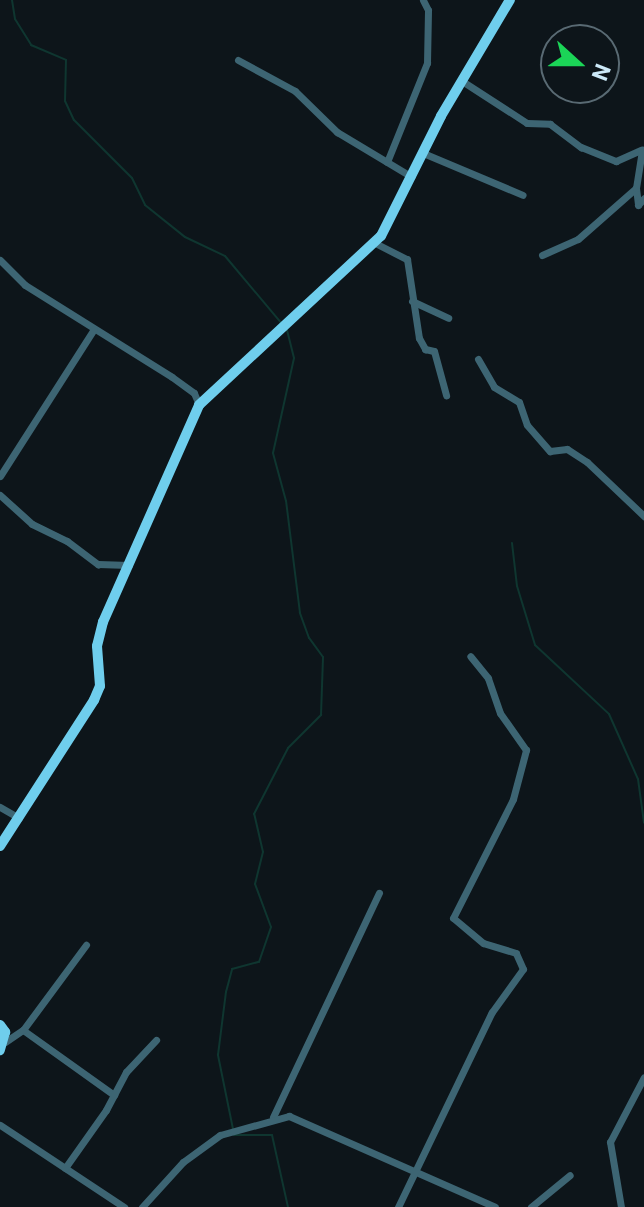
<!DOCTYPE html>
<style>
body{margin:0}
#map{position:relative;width:644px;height:1207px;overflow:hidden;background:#0d151a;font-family:Roboto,sans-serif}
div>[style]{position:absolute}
.stream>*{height:2px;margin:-1px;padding:0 1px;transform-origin:1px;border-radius:1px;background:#0f3630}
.street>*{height:7px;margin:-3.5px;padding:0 3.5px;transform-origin:3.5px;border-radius:3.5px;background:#3d6573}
.secondary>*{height:10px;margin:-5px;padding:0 5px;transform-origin:5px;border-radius:5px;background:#6fceed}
span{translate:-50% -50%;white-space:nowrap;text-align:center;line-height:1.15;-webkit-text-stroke:6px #0d151a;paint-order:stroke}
.north{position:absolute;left:540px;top:24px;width:80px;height:80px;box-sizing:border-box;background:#0d151a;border:2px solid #596a73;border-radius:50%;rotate:111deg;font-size:22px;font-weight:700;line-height:32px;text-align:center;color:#cce9f8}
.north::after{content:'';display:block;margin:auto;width:28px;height:36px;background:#1bd557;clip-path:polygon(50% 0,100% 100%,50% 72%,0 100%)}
</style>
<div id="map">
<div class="stream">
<i style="left:12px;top:0;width:19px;rotate:81deg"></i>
<i style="left:15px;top:19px;width:31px;rotate:58deg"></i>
<i style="left:31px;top:45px;width:38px;rotate:23deg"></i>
<i style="left:66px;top:60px;width:41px;rotate:91.4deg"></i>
<i style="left:65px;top:101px;width:21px;rotate:65deg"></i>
<i style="left:74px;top:120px;width:82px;rotate:45deg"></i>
<i style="left:132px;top:178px;width:30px;rotate:64deg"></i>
<i style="left:145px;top:205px;width:51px;rotate:38.7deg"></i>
<i style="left:185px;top:237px;width:44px;rotate:25.4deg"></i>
<i style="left:225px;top:256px;width:89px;rotate:50deg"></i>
<i style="left:512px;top:543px;width:43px;rotate:83.4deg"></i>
<i style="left:517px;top:586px;width:62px;rotate:73deg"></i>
<i style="left:535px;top:645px;width:101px;rotate:43deg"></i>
<i style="left:609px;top:714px;width:71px;rotate:66deg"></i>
<i style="left:638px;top:779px;width:44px;rotate:82.2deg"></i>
<i style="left:233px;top:1129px;width:76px;rotate:-101.5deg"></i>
<i style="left:218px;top:1055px;width:64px;rotate:-82.8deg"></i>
<i style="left:226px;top:992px;width:24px;rotate:-75deg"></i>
<i style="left:232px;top:969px;width:28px;rotate:-15deg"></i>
<i style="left:259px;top:962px;width:37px;rotate:-71deg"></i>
<i style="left:271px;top:927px;width:46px;rotate:-110.4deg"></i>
<i style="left:255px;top:884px;width:33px;rotate:-76deg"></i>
<i style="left:263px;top:852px;width:39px;rotate:-103deg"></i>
<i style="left:254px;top:814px;width:74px;rotate:-62.7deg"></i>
<i style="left:288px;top:748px;width:47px;rotate:-45deg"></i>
<i style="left:321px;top:715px;width:58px;rotate:-88deg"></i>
<i style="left:323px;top:657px;width:24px;rotate:-126deg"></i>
<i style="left:309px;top:638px;width:27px;rotate:-110deg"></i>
<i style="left:300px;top:613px;width:113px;rotate:-97.1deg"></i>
<i style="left:286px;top:501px;width:50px;rotate:-105.2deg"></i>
<i style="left:273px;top:453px;width:97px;rotate:-77.5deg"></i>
<i style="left:294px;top:358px;width:30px;rotate:-104deg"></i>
<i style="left:234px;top:1135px;width:38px"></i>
<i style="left:272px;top:1135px;width:74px;rotate:77.5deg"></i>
</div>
<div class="street">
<i style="left:238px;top:60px;width:65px;rotate:28.5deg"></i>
<i style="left:295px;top:91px;width:59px;rotate:44.3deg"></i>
<i style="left:337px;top:132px;width:87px;rotate:31deg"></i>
<i style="left:462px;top:81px;width:77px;rotate:32.9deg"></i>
<i style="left:527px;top:123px;width:23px;rotate:2deg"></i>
<i style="left:550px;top:124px;width:39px;rotate:37deg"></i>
<i style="left:581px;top:147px;width:38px;rotate:22deg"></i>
<i style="left:616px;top:161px;width:27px;rotate:-24deg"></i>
<i style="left:423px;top:153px;width:108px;rotate:22.8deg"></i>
<i style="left:387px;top:162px;width:107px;rotate:-68deg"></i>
<i style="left:427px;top:63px;width:53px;rotate:-88.9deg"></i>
<i style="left:428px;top:10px;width:11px;rotate:-117deg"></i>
<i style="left:636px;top:188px;width:17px;rotate:83deg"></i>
<i style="left:638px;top:205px;width:9px;rotate:-49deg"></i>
<i style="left:375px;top:243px;width:36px;rotate:27deg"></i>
<i style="left:407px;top:259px;width:80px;rotate:81.4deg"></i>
<i style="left:419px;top:338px;width:13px;rotate:61deg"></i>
<i style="left:425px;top:349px;width:9px;rotate:13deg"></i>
<i style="left:434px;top:351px;width:46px;rotate:74.7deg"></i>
<i style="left:542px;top:255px;width:39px;rotate:-24deg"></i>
<i style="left:578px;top:239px;width:77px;rotate:-41.3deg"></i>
<i style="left:636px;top:188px;width:39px;rotate:-81deg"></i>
<i style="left:0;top:260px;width:35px;rotate:45deg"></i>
<i style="left:25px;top:285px;width:173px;rotate:32deg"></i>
<i style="left:172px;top:377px;width:27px;rotate:36deg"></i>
<i style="left:194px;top:393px;width:13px;rotate:67deg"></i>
<i style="left:412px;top:301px;width:40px;rotate:25deg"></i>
<i style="left:478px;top:359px;width:32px;rotate:60deg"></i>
<i style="left:494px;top:387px;width:29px;rotate:31deg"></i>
<i style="left:519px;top:402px;width:24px;rotate:71deg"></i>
<i style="left:527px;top:425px;width:35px;rotate:49deg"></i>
<i style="left:550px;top:451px;width:17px;rotate:-7deg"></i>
<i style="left:567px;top:449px;width:24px;rotate:33deg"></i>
<i style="left:587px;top:462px;width:79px;rotate:43.5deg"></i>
<i style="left:0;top:476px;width:174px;rotate:-57.4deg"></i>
<i style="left:0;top:495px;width:43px;rotate:42.2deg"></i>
<i style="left:32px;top:524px;width:39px;rotate:26deg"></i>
<i style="left:67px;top:541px;width:39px;rotate:37deg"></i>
<i style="left:98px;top:564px;width:31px;rotate:2deg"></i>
<i style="left:0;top:807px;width:22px;rotate:30deg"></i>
<i style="left:23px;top:1030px;width:112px;rotate:35.5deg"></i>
<i style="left:5px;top:1042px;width:22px;rotate:-34deg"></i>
<i style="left:23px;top:1030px;width:106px;rotate:-53.5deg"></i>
<i style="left:273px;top:1117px;width:248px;rotate:-64.7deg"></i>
<i style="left:0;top:1125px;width:149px;rotate:33.5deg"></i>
<i style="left:65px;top:1168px;width:71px;rotate:-54.7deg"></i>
<i style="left:106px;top:1110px;width:43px;rotate:-62.2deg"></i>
<i style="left:126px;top:1072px;width:44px;rotate:-46.8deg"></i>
<i style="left:142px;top:1207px;width:61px;rotate:-47.7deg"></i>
<i style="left:183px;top:1162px;width:46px;rotate:-36.1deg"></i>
<i style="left:220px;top:1135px;width:72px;rotate:-15.4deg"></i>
<i style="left:289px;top:1116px;width:225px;rotate:23.8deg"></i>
<i style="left:398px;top:1207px;width:216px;rotate:-64.3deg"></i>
<i style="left:492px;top:1012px;width:53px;rotate:-54.2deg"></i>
<i style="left:523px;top:969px;width:17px;rotate:-114deg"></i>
<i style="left:516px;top:953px;width:34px;rotate:-163deg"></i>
<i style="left:483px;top:943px;width:39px;rotate:-140deg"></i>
<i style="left:453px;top:918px;width:133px;rotate:-63.2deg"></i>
<i style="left:513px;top:799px;width:51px;rotate:-75.1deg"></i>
<i style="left:526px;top:750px;width:45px;rotate:-125.1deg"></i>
<i style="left:500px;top:713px;width:37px;rotate:-109deg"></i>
<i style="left:488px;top:678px;width:28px;rotate:-129deg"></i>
<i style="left:531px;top:1207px;width:50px;rotate:-39.4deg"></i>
<i style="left:621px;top:1207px;width:66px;rotate:-99.6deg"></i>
<i style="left:610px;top:1142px;width:73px;rotate:-62.4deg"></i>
</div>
<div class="secondary">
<i style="left:0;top:846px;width:174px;rotate:-57.2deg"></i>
<i style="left:94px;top:700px;width:15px;rotate:-67deg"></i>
<i style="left:100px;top:686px;width:40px;rotate:-94.3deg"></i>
<i style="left:97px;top:646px;width:25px;rotate:-76deg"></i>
<i style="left:103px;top:622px;width:237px;rotate:-66.1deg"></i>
<i style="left:199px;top:405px;width:248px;rotate:-42.9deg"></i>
<i style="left:381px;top:236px;width:134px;rotate:-63.4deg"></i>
<i style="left:441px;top:116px;width:135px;rotate:-59.3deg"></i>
<i style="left:0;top:1025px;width:9px;rotate:54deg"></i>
<i style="left:5px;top:1032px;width:19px;rotate:106deg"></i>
</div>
<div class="north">N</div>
</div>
